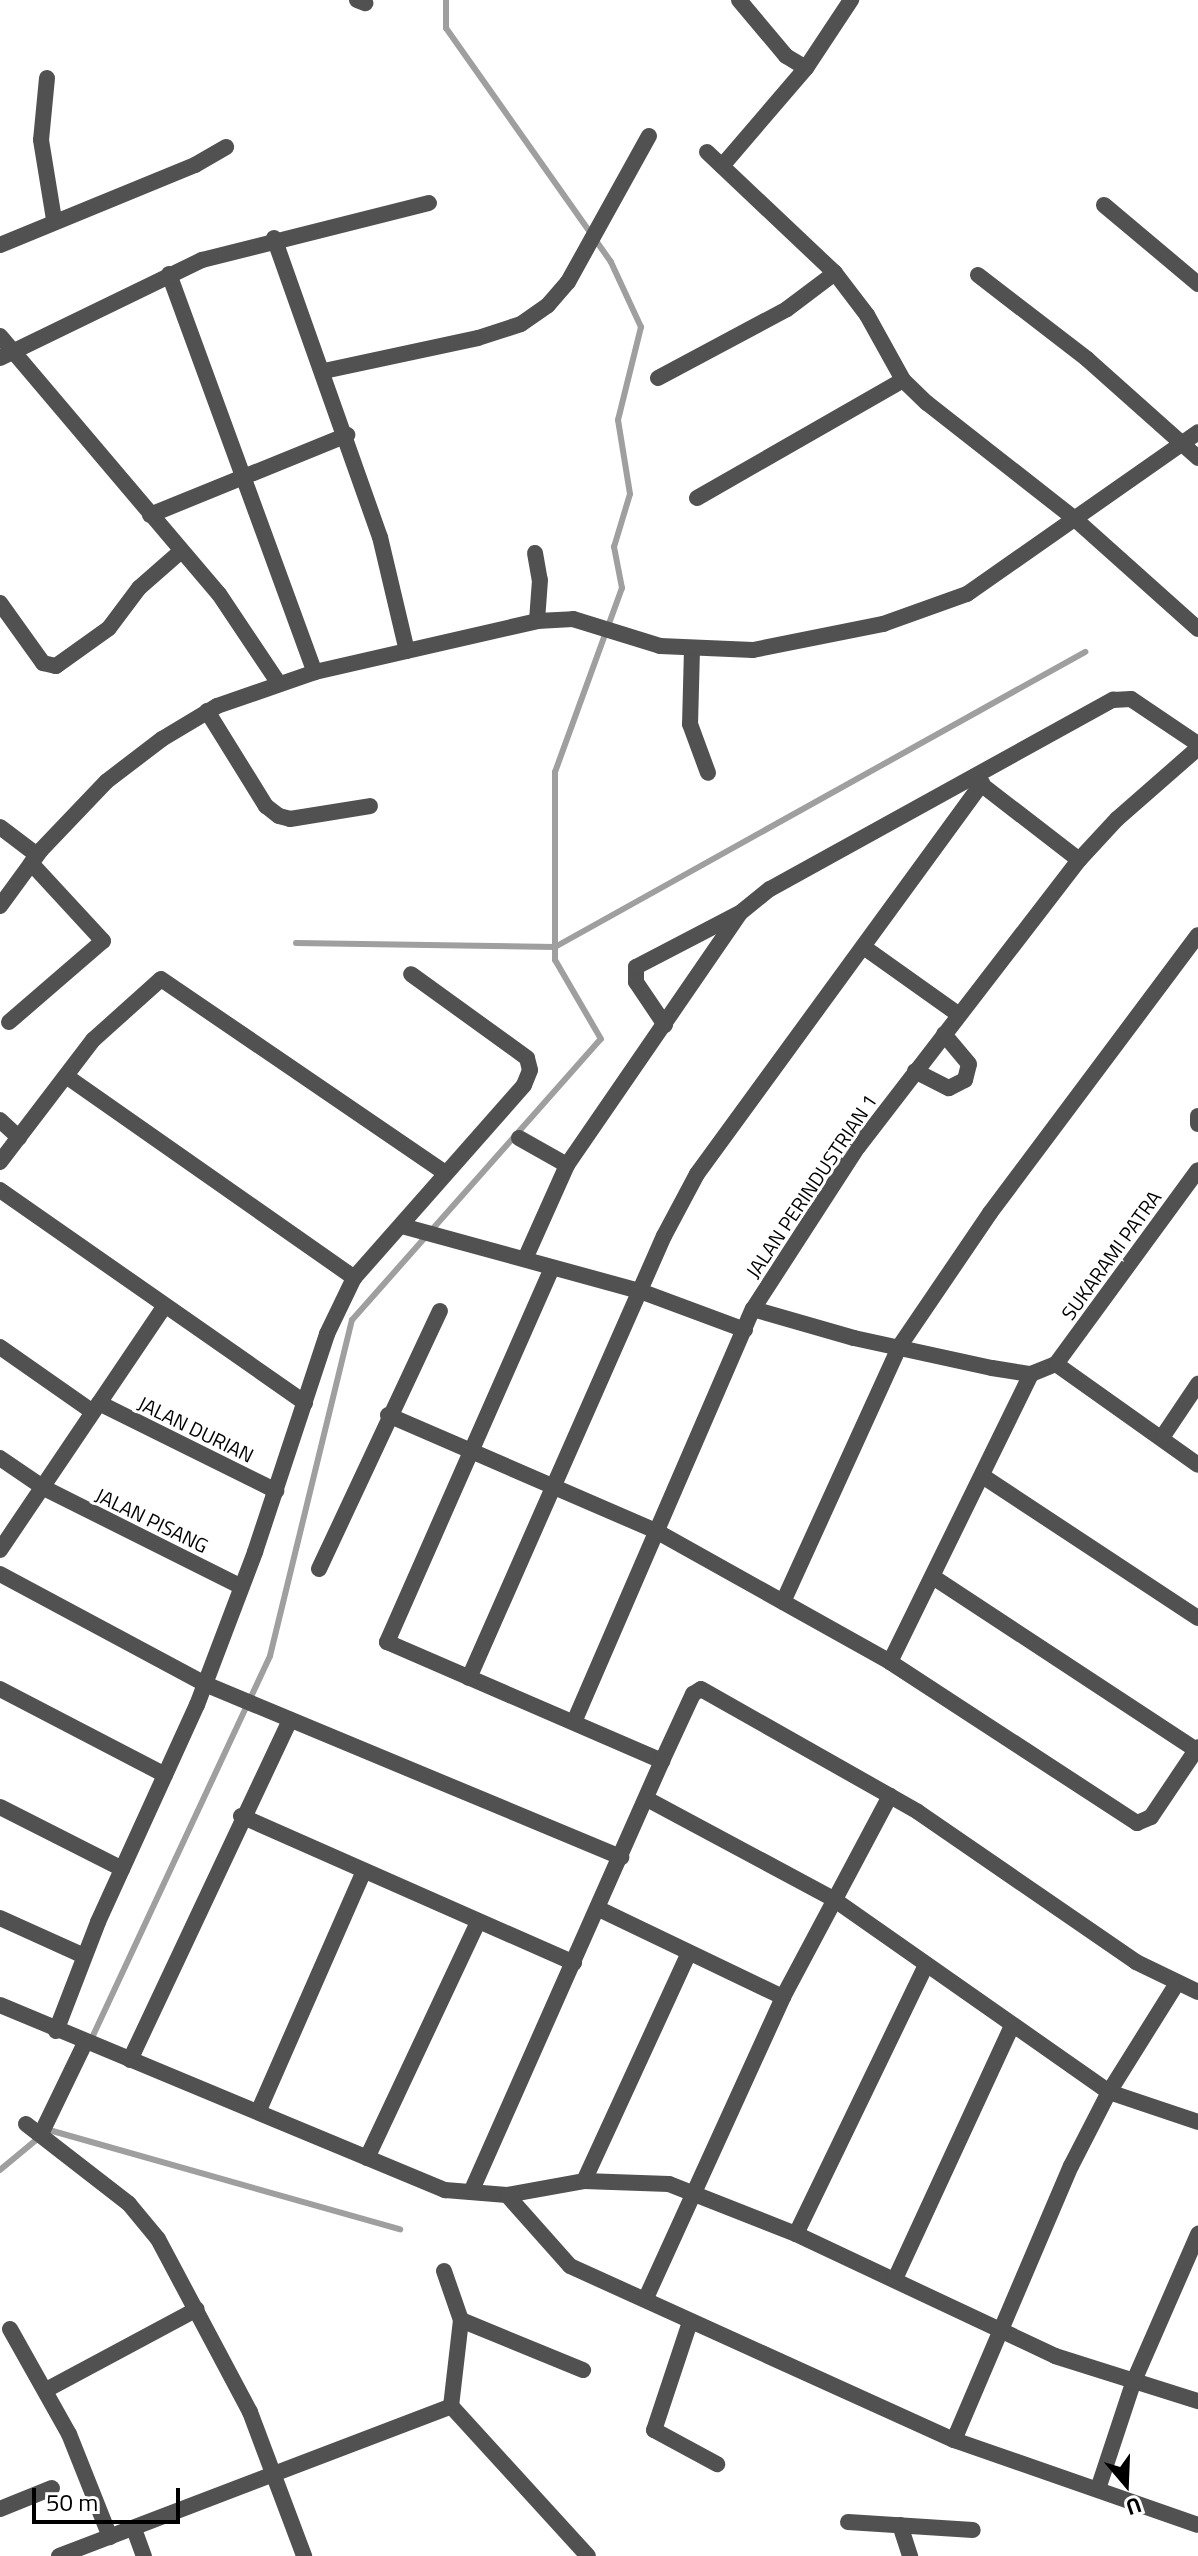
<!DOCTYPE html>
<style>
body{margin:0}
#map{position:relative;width:1198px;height:2556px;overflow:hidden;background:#fff;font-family:"Titillium Web",sans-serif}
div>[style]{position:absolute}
.stream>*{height:6px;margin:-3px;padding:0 3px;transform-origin:3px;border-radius:3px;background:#9f9f9f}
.minor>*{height:16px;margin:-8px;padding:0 8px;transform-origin:8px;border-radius:8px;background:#515151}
span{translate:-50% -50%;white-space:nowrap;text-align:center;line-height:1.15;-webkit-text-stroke:6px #fff;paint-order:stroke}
.street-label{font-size:20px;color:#000}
.north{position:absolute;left:1086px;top:2444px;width:80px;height:80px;-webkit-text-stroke:6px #fff;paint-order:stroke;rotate:161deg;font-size:22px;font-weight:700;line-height:32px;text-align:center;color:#000}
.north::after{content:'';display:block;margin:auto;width:28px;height:36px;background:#000;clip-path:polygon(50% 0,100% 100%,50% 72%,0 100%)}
.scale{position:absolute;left:32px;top:2488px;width:148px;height:36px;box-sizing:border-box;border:4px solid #000;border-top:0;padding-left:10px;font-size:24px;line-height:28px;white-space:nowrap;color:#000;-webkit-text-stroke:6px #fff;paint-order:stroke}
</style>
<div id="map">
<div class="stream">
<i style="left:296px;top:943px;width:259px;rotate:0.9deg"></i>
<i style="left:555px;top:947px;width:607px;rotate:-29.1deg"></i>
<i style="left:90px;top:2042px;width:426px;rotate:-65deg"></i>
<i style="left:270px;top:1656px;width:346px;rotate:-76.3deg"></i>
<i style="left:352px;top:1320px;width:375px;rotate:-48.5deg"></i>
<i style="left:601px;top:1039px;width:91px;rotate:-120.2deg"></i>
<i style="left:555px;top:960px;width:188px;rotate:-90deg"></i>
<i style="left:555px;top:772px;width:196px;rotate:-70deg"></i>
<i style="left:622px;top:588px;width:42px;rotate:-101deg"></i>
<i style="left:614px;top:547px;width:55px;rotate:-73.2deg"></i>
<i style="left:630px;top:494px;width:75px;rotate:-99.2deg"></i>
<i style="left:618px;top:420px;width:96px;rotate:-76.1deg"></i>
<i style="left:641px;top:327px;width:72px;rotate:-114.8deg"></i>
<i style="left:611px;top:262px;width:286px;rotate:-125.2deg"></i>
<i style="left:446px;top:28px;width:28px;rotate:-90deg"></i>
<i style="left:49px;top:2130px;width:365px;rotate:15.8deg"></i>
<i style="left:0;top:2170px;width:53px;rotate:-39.7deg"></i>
</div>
<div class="minor">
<i style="left:357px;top:0;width:9px;rotate:21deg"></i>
<i style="left:739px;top:0;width:73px;rotate:50deg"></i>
<i style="left:786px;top:56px;width:23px;rotate:31deg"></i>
<i style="left:806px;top:68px;width:82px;rotate:-56.5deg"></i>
<i style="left:47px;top:78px;width:62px;rotate:95.5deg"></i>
<i style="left:41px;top:140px;width:80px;rotate:80.7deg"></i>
<i style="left:707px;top:152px;width:176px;rotate:43.4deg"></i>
<i style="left:835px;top:273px;width:53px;rotate:52.7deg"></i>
<i style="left:867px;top:315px;width:74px;rotate:61deg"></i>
<i style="left:903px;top:380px;width:33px;rotate:44deg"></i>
<i style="left:927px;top:403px;width:188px;rotate:38.1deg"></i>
<i style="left:1075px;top:519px;width:165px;rotate:41.8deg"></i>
<i style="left:722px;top:166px;width:129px;rotate:-49.4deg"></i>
<i style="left:1104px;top:205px;width:123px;rotate:40deg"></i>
<i style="left:274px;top:238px;width:317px;rotate:70.5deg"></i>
<i style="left:380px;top:537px;width:117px;rotate:76.7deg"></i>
<i style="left:0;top:245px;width:211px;rotate:-22.3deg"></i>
<i style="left:195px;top:165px;width:36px;rotate:-30deg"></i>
<i style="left:169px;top:274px;width:424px;rotate:69.9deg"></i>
<i style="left:978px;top:275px;width:138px;rotate:37.6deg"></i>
<i style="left:1087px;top:359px;width:149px;rotate:41.7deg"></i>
<i style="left:0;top:336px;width:338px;rotate:49.7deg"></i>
<i style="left:219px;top:594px;width:106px;rotate:56.2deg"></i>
<i style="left:0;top:358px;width:225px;rotate:-25.9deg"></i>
<i style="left:202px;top:260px;width:234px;rotate:-14.1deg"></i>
<i style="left:324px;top:371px;width:157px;rotate:-12.1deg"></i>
<i style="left:478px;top:338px;width:45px;rotate:-18deg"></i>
<i style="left:521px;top:324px;width:33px;rotate:-35deg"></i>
<i style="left:548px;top:305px;width:30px;rotate:-49deg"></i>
<i style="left:568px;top:282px;width:167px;rotate:-61deg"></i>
<i style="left:658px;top:378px;width:146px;rotate:-28.1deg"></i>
<i style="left:787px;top:309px;width:60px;rotate:-36.9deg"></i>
<i style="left:697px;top:498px;width:237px;rotate:-29.8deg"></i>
<i style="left:150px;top:515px;width:213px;rotate:-22.1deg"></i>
<i style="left:535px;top:553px;width:27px;rotate:80deg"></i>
<i style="left:540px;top:580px;width:41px;rotate:94.2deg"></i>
<i style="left:0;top:603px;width:74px;rotate:54.4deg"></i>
<i style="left:43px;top:663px;width:13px;rotate:13deg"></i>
<i style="left:56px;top:666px;width:65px;rotate:-35.6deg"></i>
<i style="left:109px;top:628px;width:50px;rotate:-53.1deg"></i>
<i style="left:139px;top:588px;width:55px;rotate:-41.3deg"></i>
<i style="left:692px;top:649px;width:75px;rotate:91.5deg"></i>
<i style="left:690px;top:724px;width:52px;rotate:69.8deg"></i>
<i style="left:207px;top:711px;width:112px;rotate:58.2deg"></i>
<i style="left:266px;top:806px;width:16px;rotate:38deg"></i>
<i style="left:279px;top:816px;width:11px;rotate:15deg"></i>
<i style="left:290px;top:819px;width:81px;rotate:-9.2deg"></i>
<i style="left:973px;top:778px;width:134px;rotate:37.7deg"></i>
<i style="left:0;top:827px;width:46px;rotate:37.1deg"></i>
<i style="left:0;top:906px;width:69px;rotate:-53.8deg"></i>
<i style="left:41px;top:850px;width:95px;rotate:-46.3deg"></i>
<i style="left:107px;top:781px;width:69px;rotate:-37.4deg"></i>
<i style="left:162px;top:739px;width:64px;rotate:-31deg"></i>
<i style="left:217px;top:706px;width:104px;rotate:-19.1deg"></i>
<i style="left:315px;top:672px;width:228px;rotate:-12.9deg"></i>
<i style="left:537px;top:621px;width:36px;rotate:-3deg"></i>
<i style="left:573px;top:619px;width:91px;rotate:17.2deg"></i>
<i style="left:660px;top:646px;width:93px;rotate:2.5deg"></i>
<i style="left:753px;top:650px;width:133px;rotate:-11.3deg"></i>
<i style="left:883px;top:624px;width:89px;rotate:-19.7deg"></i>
<i style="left:967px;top:594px;width:282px;rotate:-35deg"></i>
<i style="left:865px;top:948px;width:114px;rotate:35.4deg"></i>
<i style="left:9px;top:1022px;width:124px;rotate:-40.8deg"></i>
<i style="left:103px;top:941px;width:106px;rotate:-132.7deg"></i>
<i style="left:665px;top:1025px;width:52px;rotate:-124deg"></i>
<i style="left:636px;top:982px;width:15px;rotate:-90deg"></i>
<i style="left:636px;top:967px;width:115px;rotate:-27.5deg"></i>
<i style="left:915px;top:1071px;width:38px;rotate:27deg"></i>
<i style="left:949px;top:1088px;width:18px;rotate:-27deg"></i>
<i style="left:965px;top:1080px;width:16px;rotate:-76deg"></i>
<i style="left:969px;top:1064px;width:39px;rotate:-130deg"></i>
<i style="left:66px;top:1076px;width:352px;rotate:35deg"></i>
<i style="left:1198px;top:1116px;width:8px;rotate:90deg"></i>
<i style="left:0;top:1120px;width:26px;rotate:43deg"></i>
<i style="left:519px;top:1138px;width:55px;rotate:29.4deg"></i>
<i style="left:0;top:1162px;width:153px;rotate:-52.7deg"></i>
<i style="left:93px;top:1040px;width:91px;rotate:-41.9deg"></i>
<i style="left:161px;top:979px;width:344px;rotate:34.3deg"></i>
<i style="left:0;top:1190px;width:372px;rotate:34.9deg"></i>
<i style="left:402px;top:1226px;width:247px;rotate:15.3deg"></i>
<i style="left:640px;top:1291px;width:112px;rotate:20.4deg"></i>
<i style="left:525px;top:1259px;width:103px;rotate:-65.9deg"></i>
<i style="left:567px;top:1165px;width:306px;rotate:-55.5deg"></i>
<i style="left:740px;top:913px;width:38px;rotate:-39deg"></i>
<i style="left:770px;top:889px;width:392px;rotate:-28.9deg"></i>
<i style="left:1113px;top:700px;width:18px;rotate:-3deg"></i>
<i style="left:1131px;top:699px;width:81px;rotate:33.9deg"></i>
<i style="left:552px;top:1268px;width:409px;rotate:113.8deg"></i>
<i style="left:387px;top:1642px;width:300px;rotate:23.4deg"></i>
<i style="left:753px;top:1309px;width:105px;rotate:16deg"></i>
<i style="left:854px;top:1338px;width:141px;rotate:12.3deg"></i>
<i style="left:992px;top:1368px;width:39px;rotate:9deg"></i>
<i style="left:1031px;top:1374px;width:27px;rotate:-22deg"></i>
<i style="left:1056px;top:1364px;width:174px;rotate:35.4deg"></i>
<i style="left:0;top:1347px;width:113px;rotate:35deg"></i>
<i style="left:1056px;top:1364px;width:240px;rotate:-53.8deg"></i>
<i style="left:99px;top:1403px;width:198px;rotate:26.4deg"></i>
<i style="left:388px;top:1415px;width:292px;rotate:23.4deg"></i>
<i style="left:656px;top:1531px;width:268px;rotate:29.2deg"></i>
<i style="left:890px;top:1662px;width:295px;rotate:33.1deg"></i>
<i style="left:1137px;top:1823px;width:15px;rotate:-23deg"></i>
<i style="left:1151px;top:1817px;width:84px;rotate:-56.1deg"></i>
<i style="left:1163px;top:1436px;width:63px;rotate:-56.1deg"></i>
<i style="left:0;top:1458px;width:53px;rotate:34.3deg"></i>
<i style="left:44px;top:1488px;width:221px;rotate:26.6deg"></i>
<i style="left:984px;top:1477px;width:256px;rotate:33.4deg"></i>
<i style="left:0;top:1550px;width:292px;rotate:-56deg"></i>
<i style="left:319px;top:1569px;width:285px;rotate:-64.9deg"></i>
<i style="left:0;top:1574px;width:233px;rotate:28.2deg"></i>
<i style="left:205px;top:1684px;width:451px;rotate:22.6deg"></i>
<i style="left:933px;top:1577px;width:315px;rotate:33.3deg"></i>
<i style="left:783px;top:1602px;width:280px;rotate:-65.5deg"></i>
<i style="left:899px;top:1347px;width:162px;rotate:-55.8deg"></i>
<i style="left:990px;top:1213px;width:347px;rotate:-53.2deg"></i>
<i style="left:890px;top:1662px;width:321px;rotate:-63.9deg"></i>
<i style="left:469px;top:1678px;width:483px;rotate:-66.2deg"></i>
<i style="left:664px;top:1236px;width:70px;rotate:-62deg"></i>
<i style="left:697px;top:1174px;width:484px;rotate:-53.9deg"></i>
<i style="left:0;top:1689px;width:186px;rotate:27.5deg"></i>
<i style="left:574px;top:1722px;width:450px;rotate:-66.6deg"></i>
<i style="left:753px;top:1309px;width:193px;rotate:-57.1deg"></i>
<i style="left:858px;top:1147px;width:362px;rotate:-52.4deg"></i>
<i style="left:1079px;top:860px;width:56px;rotate:-47.2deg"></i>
<i style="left:1117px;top:819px;width:108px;rotate:-41.2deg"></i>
<i style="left:647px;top:1799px;width:210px;rotate:28.2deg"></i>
<i style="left:832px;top:1898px;width:338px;rotate:35deg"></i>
<i style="left:1109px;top:2092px;width:94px;rotate:18.6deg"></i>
<i style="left:0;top:1807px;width:137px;rotate:26.9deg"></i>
<i style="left:241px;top:1816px;width:364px;rotate:23.8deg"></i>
<i style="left:599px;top:1909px;width:204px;rotate:25.6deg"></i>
<i style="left:0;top:1918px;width:92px;rotate:24.3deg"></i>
<i style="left:0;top:2005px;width:482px;rotate:22.6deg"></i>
<i style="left:445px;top:2190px;width:62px;rotate:4.6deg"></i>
<i style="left:507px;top:2195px;width:78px;rotate:-10.3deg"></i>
<i style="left:584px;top:2181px;width:85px;rotate:2deg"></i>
<i style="left:669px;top:2184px;width:136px;rotate:21.5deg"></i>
<i style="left:796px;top:2234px;width:286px;rotate:25.2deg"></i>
<i style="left:1055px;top:2356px;width:150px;rotate:17.5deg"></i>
<i style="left:56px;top:2031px;width:117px;rotate:-68.9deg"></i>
<i style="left:98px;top:1922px;width:239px;rotate:-65.5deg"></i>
<i style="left:197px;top:1705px;width:164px;rotate:-69.2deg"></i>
<i style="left:255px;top:1552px;width:230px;rotate:-71.7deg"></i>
<i style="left:327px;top:1334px;width:62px;rotate:-64.3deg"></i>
<i style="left:354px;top:1278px;width:257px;rotate:-48.6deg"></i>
<i style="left:524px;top:1085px;width:16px;rotate:-68deg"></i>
<i style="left:530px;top:1070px;width:12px;rotate:-104deg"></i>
<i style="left:527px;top:1058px;width:143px;rotate:-144.1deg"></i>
<i style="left:130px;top:2060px;width:376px;rotate:-64.8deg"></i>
<i style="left:259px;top:2110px;width:259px;rotate:-66.3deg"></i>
<i style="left:26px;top:2124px;width:130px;rotate:37.8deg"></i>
<i style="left:129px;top:2204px;width:45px;rotate:50.4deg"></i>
<i style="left:158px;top:2239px;width:196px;rotate:62deg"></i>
<i style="left:250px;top:2412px;width:154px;rotate:69.4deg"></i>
<i style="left:41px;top:2134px;width:101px;rotate:-64.2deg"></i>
<i style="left:367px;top:2158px;width:259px;rotate:-64.8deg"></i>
<i style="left:584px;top:2181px;width:251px;rotate:-65.3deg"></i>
<i style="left:471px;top:2192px;width:471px;rotate:-66.1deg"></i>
<i style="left:662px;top:1761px;width:74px;rotate:-65.2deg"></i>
<i style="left:693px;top:1694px;width:9px;rotate:-32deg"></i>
<i style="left:701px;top:1689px;width:249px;rotate:29.5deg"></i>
<i style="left:918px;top:1812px;width:265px;rotate:34.5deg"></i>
<i style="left:1136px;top:1962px;width:69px;rotate:25.8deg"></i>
<i style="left:507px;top:2195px;width:95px;rotate:48.4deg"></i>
<i style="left:570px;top:2266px;width:422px;rotate:24.4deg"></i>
<i style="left:954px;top:2440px;width:258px;rotate:19.2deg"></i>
<i style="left:796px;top:2234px;width:299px;rotate:-64.2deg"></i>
<i style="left:444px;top:2271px;width:52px;rotate:70.9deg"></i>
<i style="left:461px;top:2320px;width:87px;rotate:96.6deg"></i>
<i style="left:895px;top:2279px;width:279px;rotate:-65.2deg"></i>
<i style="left:646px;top:2298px;width:331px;rotate:-65.5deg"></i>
<i style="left:783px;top:1997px;width:228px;rotate:-62deg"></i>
<i style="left:461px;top:2320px;width:132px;rotate:22.3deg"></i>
<i style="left:690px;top:2322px;width:114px;rotate:108.4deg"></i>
<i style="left:654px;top:2430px;width:72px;rotate:28.4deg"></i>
<i style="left:10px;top:2329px;width:120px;rotate:60.7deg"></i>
<i style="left:69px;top:2434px;width:111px;rotate:68.3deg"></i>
<i style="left:46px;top:2390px;width:171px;rotate:-28.2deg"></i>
<i style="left:954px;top:2440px;width:298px;rotate:-66.9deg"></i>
<i style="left:1071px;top:2166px;width:83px;rotate:-62.8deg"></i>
<i style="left:1109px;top:2092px;width:128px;rotate:-58deg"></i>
<i style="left:1098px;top:2489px;width:112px;rotate:-71.7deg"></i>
<i style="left:1133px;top:2383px;width:163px;rotate:-66.4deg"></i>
<i style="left:0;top:2509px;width:56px;rotate:-22deg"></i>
<i style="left:848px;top:2522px;width:125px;rotate:3.7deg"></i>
<i style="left:900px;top:2525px;width:33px;rotate:72deg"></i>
<i style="left:134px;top:2529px;width:29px;rotate:70deg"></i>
<i style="left:59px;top:2556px;width:420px;rotate:-20.9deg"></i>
<i style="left:451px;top:2406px;width:203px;rotate:47.6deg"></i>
</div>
<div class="street-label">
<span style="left:811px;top:1186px;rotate:-56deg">JALAN PERINDUSTRIAN 1</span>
<span style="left:1111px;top:1255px;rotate:-54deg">SUKARAMI PATRA</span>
<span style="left:196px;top:1429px;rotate:26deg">JALAN DURIAN</span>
<span style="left:152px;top:1520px;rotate:26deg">JALAN PISANG</span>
</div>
<div class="north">U</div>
<div class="scale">50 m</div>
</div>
